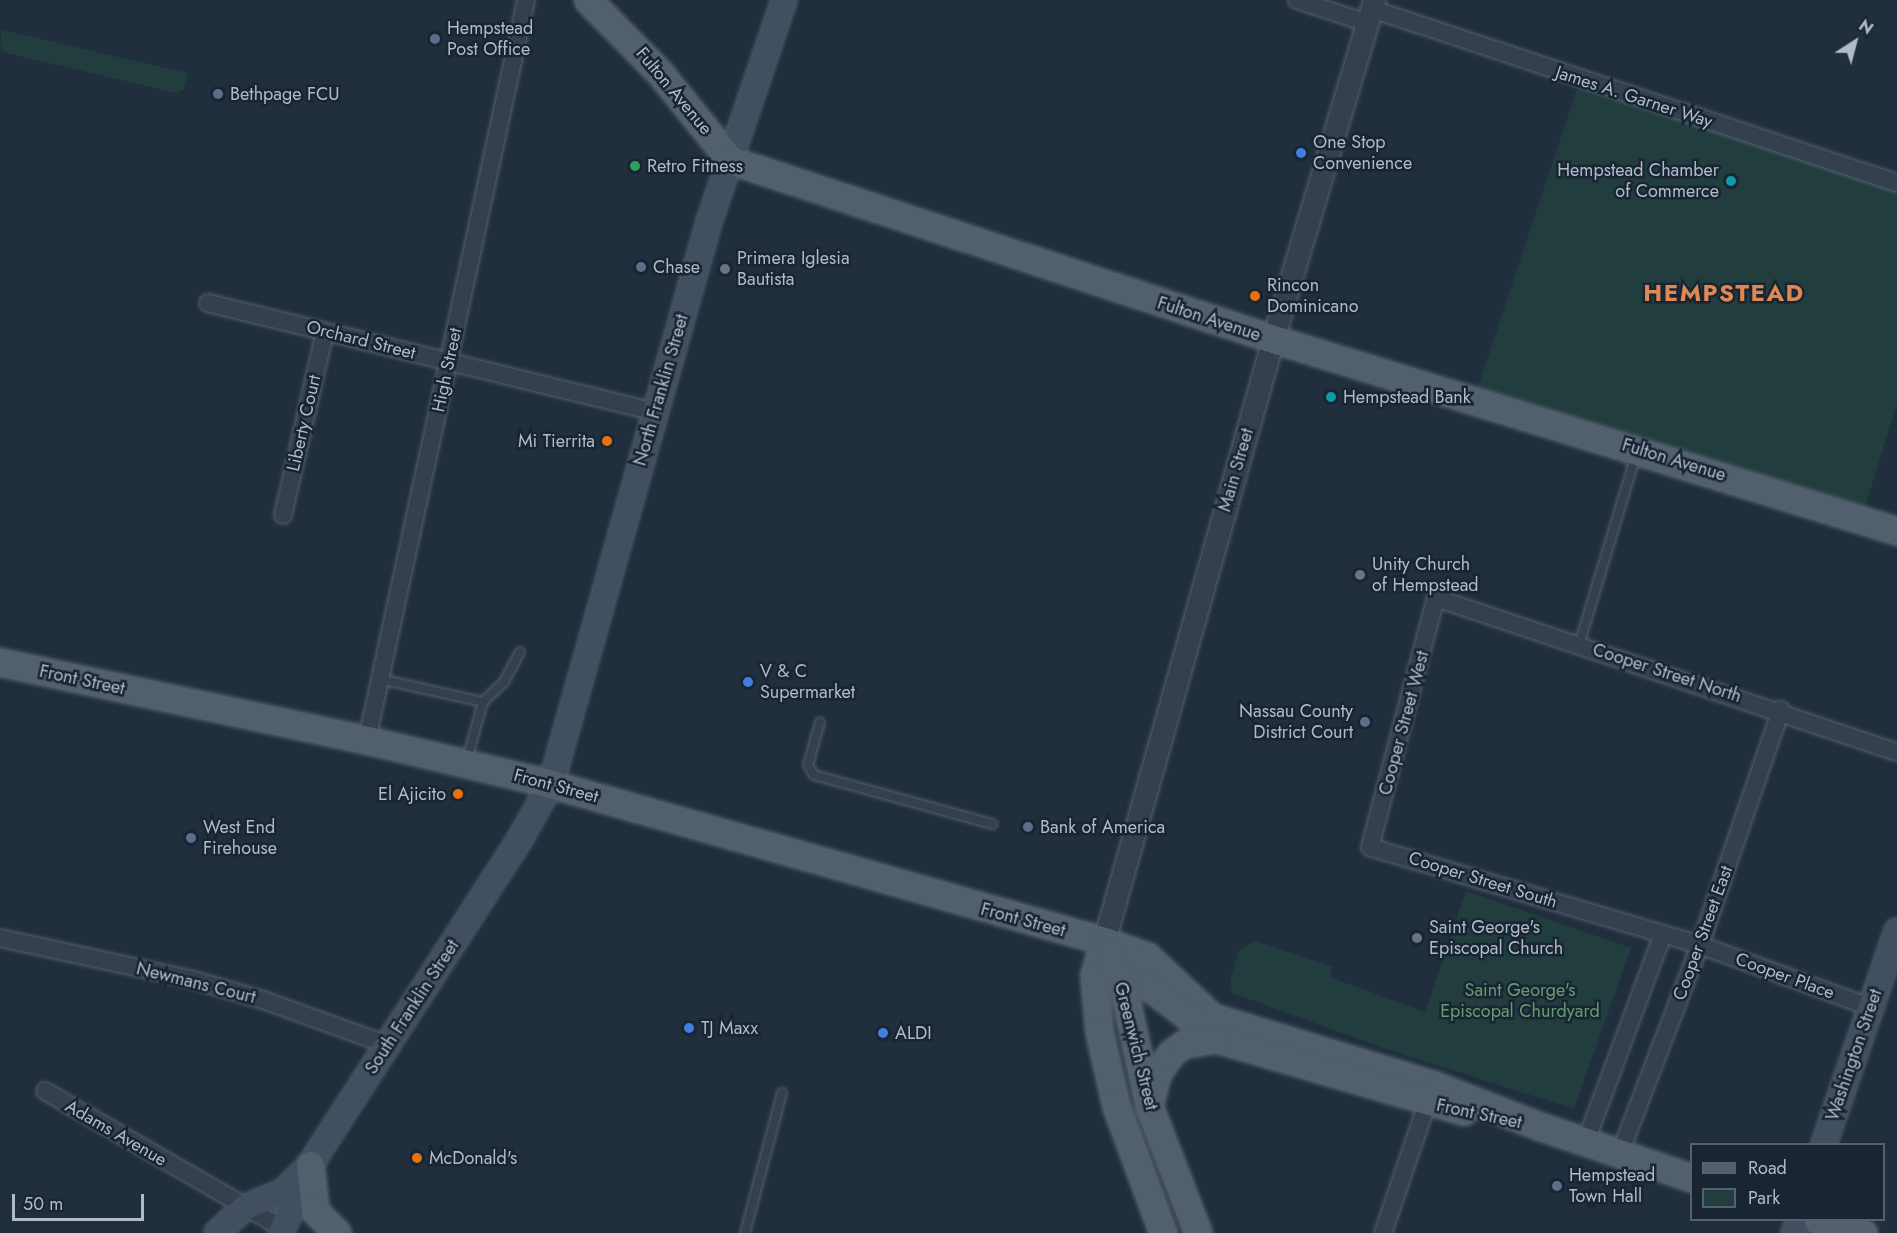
<!DOCTYPE html>
<style>
body{margin:0}
#map{position:relative;width:1897px;height:1233px;overflow:hidden;background:#202e3d;font-family:Jost,sans-serif}
div>[style]{position:absolute}
.green>*{inset:0;background:#223d3e}
.roads{filter:drop-shadow(0 0 2px #525e6b) drop-shadow(0 0 2px #525e6b)}
.service>*{height:8px;margin:-4px;padding:0 4px;transform-origin:4px;border-radius:4px;background:#34404d}
.minor>*{height:16px;margin:-8px;padding:0 8px;transform-origin:8px;border-radius:8px;background:#34404d}
.tertiary>*{height:21px;margin:-10.5px;padding:0 10.5px;transform-origin:10.5px;border-radius:10.5px;background:#34404d}
.secondary>*{height:24px;margin:-12px;padding:0 12px;transform-origin:12px;border-radius:12px;background:#414f61}
.primary>*{height:27px;margin:-13.5px;padding:0 13.5px;transform-origin:13.5px;border-radius:13.5px;background:#525f6d}
.dots>*{width:16px;height:16px;translate:-50% -50%;box-sizing:border-box;border:3px solid #192532;border-radius:50%}
span{translate:-50% -50%;white-space:nowrap;text-align:center;line-height:1.15;-webkit-text-stroke:5px #192532;paint-order:stroke}
.poi-label{font-size:18px;color:#afbbc9}
.left{translate:0 -50%;text-align:left}
.right{translate:-100% -50%;text-align:right}
.street-label{font-size:18px;color:#afbbc9}
.park-label{font-size:18px;color:#649d6d}
.district-label{font-size:24px;color:#df8854;font-weight:700;letter-spacing:1.5px}
.legend{position:absolute;left:1690px;top:1143px;width:195px;height:78px;box-sizing:border-box;background:#192532;border:2px solid #55616e;margin:0;padding:8px 10px;list-style:none;font-size:18px;color:#afbbc9}
.legend li{display:flex;align-items:center;gap:12px;height:30px}
.legend b{width:30px;border:2px solid #55616e}
.north{position:absolute;left:1825px;top:12px;width:60px;height:60px;-webkit-text-stroke:4px #192532;paint-order:stroke;rotate:36deg;font-size:16px;font-weight:700;line-height:24px;text-align:center;color:#afbbc9}
.north::after{content:'';display:block;margin:auto;width:21px;height:27px;background:#afbbc9;clip-path:polygon(50% 0,100% 100%,50% 72%,0 100%)}
.scale{position:absolute;left:12px;top:1194px;width:132px;height:27px;box-sizing:border-box;border:3px solid #afbbc9;border-top:0;padding-left:8px;font-size:18px;line-height:21px;white-space:nowrap;color:#afbbc9;-webkit-text-stroke:4px #192532;paint-order:stroke}
</style>
<div id="map">
<div class="green">
<i style="clip-path:polygon(2px 30px,188px 73px,184px 89px,176px 93px,6px 53px,0 47px)"></i>
<i style="clip-path:polygon(1580px 80px,1897px 182px,1897px 404px,1861px 520px,1474px 399px)"></i>
<i style="clip-path:polygon(1466px 891px,1631px 948px,1574px 1109px,1386px 1049px,1232px 993px,1230px 980px,1239px 950px,1255px 941px,1333px 967px,1330px 977px,1425px 1012px)"></i>
</div>
<div class="roads">
<div class="service">
<i style="left:1579px;top:645px;width:198px;rotate:-73.3deg"></i>
<i style="left:380px;top:679px;width:106px;rotate:12.6deg"></i>
<i style="left:483px;top:702px;width:29px;rotate:-44deg"></i>
<i style="left:504px;top:682px;width:34px;rotate:-62deg"></i>
<i style="left:820px;top:722px;width:45px;rotate:105.6deg"></i>
<i style="left:808px;top:765px;width:12px;rotate:59deg"></i>
<i style="left:814px;top:775px;width:185px;rotate:15.4deg"></i>
<i style="left:467px;top:759px;width:59px;rotate:-74.3deg"></i>
<i style="left:745px;top:1233px;width:145px;rotate:-75.2deg"></i>
</div>
<div class="minor">
<i style="left:1297px;top:0;width:74px;rotate:18.2deg"></i>
<i style="left:1372px;top:9px;width:553px;rotate:18.34deg"></i>
<i style="left:208px;top:303px;width:460px;rotate:13.7deg"></i>
<i style="left:283px;top:515px;width:188px;rotate:-77.1deg"></i>
<i style="left:367px;top:740px;width:757px;rotate:-77.87deg"></i>
<i style="left:0;top:938px;width:194px;rotate:12.2deg"></i>
<i style="left:190px;top:979px;width:76px;rotate:16deg"></i>
<i style="left:263px;top:1000px;width:133px;rotate:19.8deg"></i>
<i style="left:1870px;top:1007px;width:181px;rotate:-160deg"></i>
<i style="left:1700px;top:945px;width:344px;rotate:-163.5deg"></i>
<i style="left:1370px;top:847px;width:258px;rotate:-75.2deg"></i>
<i style="left:1436px;top:598px;width:486px;rotate:18.5deg"></i>
<i style="left:45px;top:1091px;width:274px;rotate:30deg"></i>
<i style="left:1586px;top:1141px;width:221px;rotate:-69.6deg"></i>
<i style="left:1620px;top:1153px;width:223px;rotate:-69deg"></i>
<i style="left:1700px;top:945px;width:249px;rotate:-71deg"></i>
<i style="left:1383px;top:1233px;width:149px;rotate:-71.2deg"></i>
</div>
<div class="tertiary">
<i style="left:1104px;top:941px;width:625px;rotate:-74.32deg"></i>
<i style="left:1273px;top:339px;width:354px;rotate:-73.4deg"></i>
</div>
<div class="secondary">
<i style="left:1824px;top:1144px;width:225px;rotate:-71.1deg"></i>
<i style="left:217px;top:1233px;width:37px;rotate:-43deg"></i>
<i style="left:244px;top:1208px;width:43px;rotate:-23deg"></i>
<i style="left:284px;top:1191px;width:25px;rotate:-45deg"></i>
<i style="left:281px;top:1233px;width:74px;rotate:-66.9deg"></i>
<i style="left:310px;top:1165px;width:388px;rotate:-57.2deg"></i>
<i style="left:520px;top:839px;width:63px;rotate:-60.6deg"></i>
<i style="left:551px;top:784px;width:584px;rotate:-74.3deg"></i>
<i style="left:709px;top:222px;width:234px;rotate:-71.3deg"></i>
<i style="left:1794px;top:1233px;width:14px;rotate:-69deg"></i>
</div>
<div class="primary">
<i style="left:588px;top:0;width:103px;rotate:45.4deg"></i>
<i style="left:660px;top:73px;width:112px;rotate:51.2deg"></i>
<i style="left:730px;top:160px;width:572px;rotate:18.24deg"></i>
<i style="left:1273px;top:339px;width:653px;rotate:17.1deg"></i>
<i style="left:0;top:662px;width:375px;rotate:12deg"></i>
<i style="left:367px;top:740px;width:189px;rotate:13.4deg"></i>
<i style="left:551px;top:784px;width:575px;rotate:15.85deg"></i>
<i style="left:1104px;top:941px;width:46px;rotate:19.2deg"></i>
<i style="left:1147px;top:956px;width:89px;rotate:43.2deg"></i>
<i style="left:1212px;top:1017px;width:232px;rotate:17deg"></i>
<i style="left:1434px;top:1085px;width:113px;rotate:21.3deg"></i>
<i style="left:1539px;top:1126px;width:162px;rotate:18.8deg"></i>
<i style="left:1104px;top:941px;width:35px;rotate:106deg"></i>
<i style="left:1094px;top:975px;width:56px;rotate:84.9deg"></i>
<i style="left:1099px;top:1031px;width:77px;rotate:77.2deg"></i>
<i style="left:1116px;top:1106px;width:135px;rotate:69.7deg"></i>
<i style="left:1107px;top:944px;width:59px;rotate:45.7deg"></i>
<i style="left:1148px;top:986px;width:87px;rotate:37.5deg"></i>
<i style="left:1217px;top:1039px;width:257px;rotate:16.3deg"></i>
<i style="left:1109px;top:954px;width:44px;rotate:68.7deg"></i>
<i style="left:1125px;top:995px;width:114px;rotate:77.8deg"></i>
<i style="left:1149px;top:1106px;width:136px;rotate:68.9deg"></i>
<i style="left:1150px;top:1102px;width:29px;rotate:-76deg"></i>
<i style="left:1157px;top:1074px;width:25px;rotate:-56deg"></i>
<i style="left:1171px;top:1053px;width:16px;rotate:-35deg"></i>
<i style="left:1184px;top:1044px;width:33px;rotate:-9deg"></i>
<i style="left:310px;top:1165px;width:46px;rotate:83.8deg"></i>
<i style="left:315px;top:1211px;width:31px;rotate:45deg"></i>
<i style="left:1818px;top:1220px;width:47px;rotate:16.1deg"></i>
</div>
</div>
<div class="dots">
<i style="left:435px;top:39px;background:#5c6f8a"></i>
<i style="left:218px;top:94px;background:#5c6f8a"></i>
<i style="left:1301px;top:153px;background:#3f7fe0"></i>
<i style="left:635px;top:166px;background:#2e9e5b"></i>
<i style="left:1731px;top:181px;background:#0f9aa8"></i>
<i style="left:641px;top:267px;background:#5c6f8a"></i>
<i style="left:725px;top:269px;background:#6b7280"></i>
<i style="left:1255px;top:296px;background:#e8710a"></i>
<i style="left:1331px;top:397px;background:#0f9aa8"></i>
<i style="left:607px;top:441px;background:#e8710a"></i>
<i style="left:1360px;top:575px;background:#6b7280"></i>
<i style="left:748px;top:682px;background:#3f7fe0"></i>
<i style="left:1365px;top:722px;background:#5c6f8a"></i>
<i style="left:458px;top:794px;background:#e8710a"></i>
<i style="left:1028px;top:827px;background:#5c6f8a"></i>
<i style="left:191px;top:838px;background:#5c6f8a"></i>
<i style="left:1417px;top:938px;background:#6b7280"></i>
<i style="left:689px;top:1028px;background:#3f7fe0"></i>
<i style="left:883px;top:1033px;background:#3f7fe0"></i>
<i style="left:417px;top:1158px;background:#e8710a"></i>
<i style="left:1557px;top:1186px;background:#5c6f8a"></i>
</div>
<div class="poi-label">
<span class="left" style="left:447px;top:39px">Hempstead<br>Post Office</span>
<span class="left" style="left:230px;top:94px">Bethpage FCU</span>
<span class="left" style="left:1313px;top:153px">One Stop<br>Convenience</span>
<span class="left" style="left:647px;top:166px">Retro Fitness</span>
<span class="right" style="left:1719px;top:181px">Hempstead Chamber<br>of Commerce</span>
<span class="left" style="left:737px;top:269px">Primera Iglesia<br>Bautista</span>
<span class="left" style="left:653px;top:267px">Chase</span>
<span class="left" style="left:1267px;top:296px">Rincon<br>Dominicano</span>
<span class="left" style="left:1343px;top:397px">Hempstead Bank</span>
<span class="right" style="left:595px;top:441px">Mi Tierrita</span>
<span class="left" style="left:1372px;top:575px">Unity Church<br>of Hempstead</span>
<span class="left" style="left:760px;top:682px">V &amp; C<br>Supermarket</span>
<span class="right" style="left:1353px;top:722px">Nassau County<br>District Court</span>
<span class="right" style="left:446px;top:794px">El Ajicito</span>
<span class="left" style="left:1040px;top:827px">Bank of America</span>
<span class="left" style="left:203px;top:838px">West End<br>Firehouse</span>
<span class="left" style="left:1429px;top:938px">Saint George's<br>Episcopal Church</span>
<span class="left" style="left:701px;top:1028px">TJ Maxx</span>
<span class="left" style="left:895px;top:1033px">ALDI</span>
<span class="left" style="left:429px;top:1158px">McDonald's</span>
<span class="left" style="left:1569px;top:1186px">Hempstead<br>Town Hall</span>
</div>
<div class="street-label">
<span style="left:674px;top:91px;rotate:50deg">Fulton Avenue</span>
<span style="left:1634px;top:97px;rotate:18deg">James A. Garner Way</span>
<span style="left:1209px;top:319px;rotate:18deg">Fulton Avenue</span>
<span style="left:361px;top:340px;rotate:14deg">Orchard Street</span>
<span style="left:447px;top:370px;rotate:-78deg">High Street</span>
<span style="left:661px;top:390px;rotate:-74deg">North Franklin Street</span>
<span style="left:304px;top:423px;rotate:-77deg">Liberty Court</span>
<span style="left:1674px;top:460px;rotate:17deg">Fulton Avenue</span>
<span style="left:1236px;top:470px;rotate:-74deg">Main Street</span>
<span style="left:1667px;top:673px;rotate:18deg">Cooper Street North</span>
<span style="left:82px;top:680px;rotate:12deg">Front Street</span>
<span style="left:1404px;top:723px;rotate:-75deg">Cooper Street West</span>
<span style="left:556px;top:786px;rotate:15deg">Front Street</span>
<span style="left:1483px;top:880px;rotate:17deg">Cooper Street South</span>
<span style="left:1023px;top:920px;rotate:15deg">Front Street</span>
<span style="left:1703px;top:933px;rotate:-70deg">Cooper Street East</span>
<span style="left:1785px;top:976px;rotate:20deg">Cooper Place</span>
<span style="left:196px;top:983px;rotate:14deg">Newmans Court</span>
<span style="left:412px;top:1007px;rotate:-57deg">South Franklin Street</span>
<span style="left:1136px;top:1046px;rotate:76deg">Greenwich Street</span>
<span style="left:1854px;top:1055px;rotate:-71deg">Washington Street</span>
<span style="left:1479px;top:1114px;rotate:12deg">Front Street</span>
<span style="left:116px;top:1133px;rotate:30deg">Adams Avenue</span>
</div>
<div class="park-label">
<span style="left:1520px;top:1001px">Saint George's<br>Episcopal Churdyard</span>
</div>
<div class="district-label">
<span style="left:1724px;top:293px">HEMPSTEAD</span>
</div>
<ul class="legend">
<li><b style="height:8px;background:#525f6d"></b>Road</li>
<li><b style="height:16px;background:#223d3e"></b>Park</li>
</ul>
<div class="north">N</div>
<div class="scale">50 m</div>
</div>
